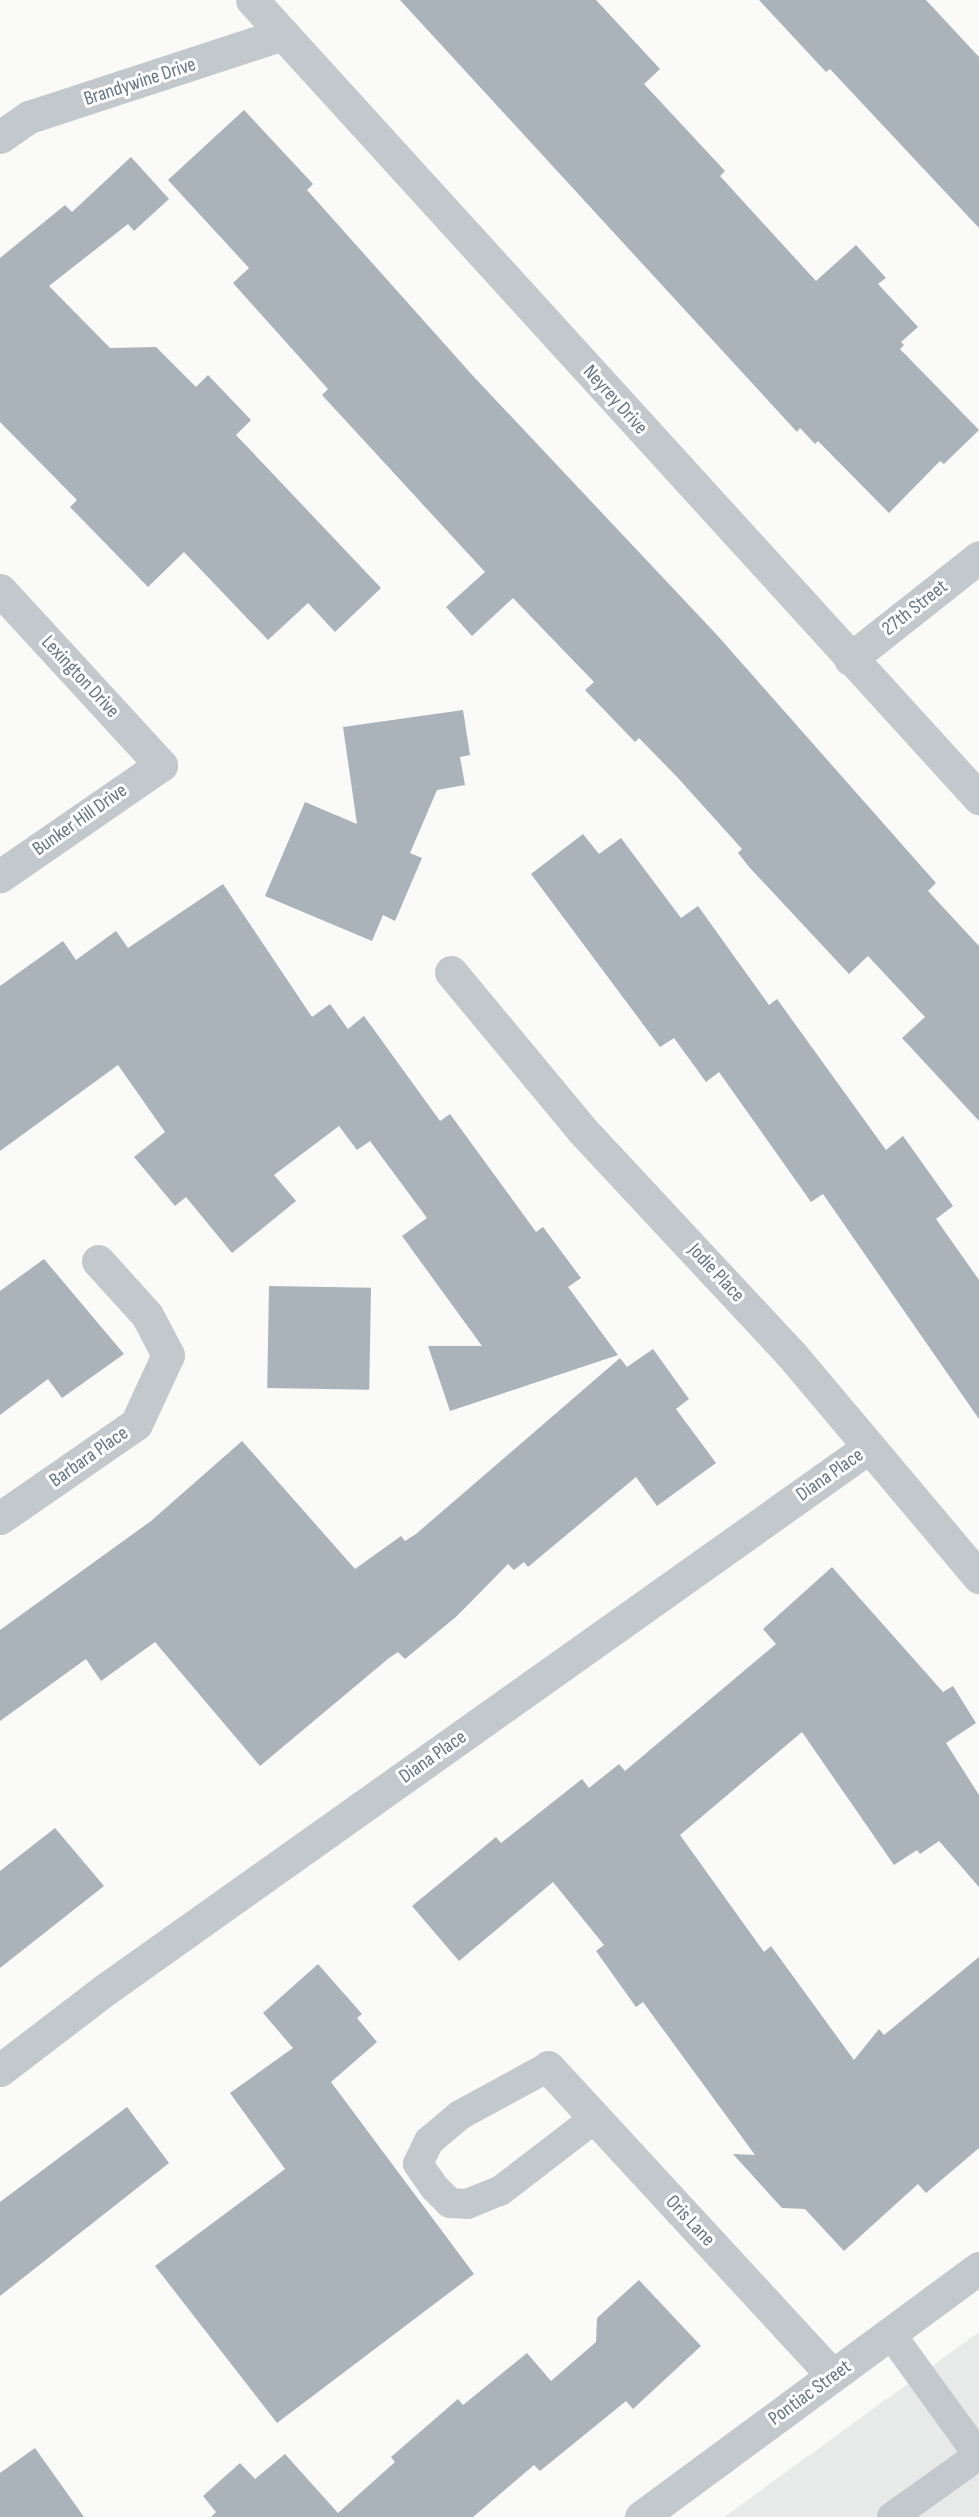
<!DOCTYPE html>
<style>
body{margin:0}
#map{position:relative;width:979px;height:2517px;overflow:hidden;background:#fafaf8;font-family:"Sofia Sans Condensed",sans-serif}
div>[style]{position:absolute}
.built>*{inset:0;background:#e8e9e9}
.building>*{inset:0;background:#aab3b9;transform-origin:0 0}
.service>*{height:30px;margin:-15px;padding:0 15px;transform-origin:15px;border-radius:15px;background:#c3c8cc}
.minor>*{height:33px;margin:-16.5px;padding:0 16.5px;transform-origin:16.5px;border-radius:16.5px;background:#c3c8cc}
span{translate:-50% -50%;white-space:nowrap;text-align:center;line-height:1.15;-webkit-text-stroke:6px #fff;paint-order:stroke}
.street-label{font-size:20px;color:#657683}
</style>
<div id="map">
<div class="built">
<i style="clip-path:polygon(979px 2332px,979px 2517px,724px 2517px)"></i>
</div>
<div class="building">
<i style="clip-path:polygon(400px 0,596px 0,660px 69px,644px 84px,725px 171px,720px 176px,816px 281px,856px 245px,886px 278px,878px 284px,918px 327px,901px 342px,904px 345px,900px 349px,979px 430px,944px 464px,940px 461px,889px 513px,818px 441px,815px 444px,800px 428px,797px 432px)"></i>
<i style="clip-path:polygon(759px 0,926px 0,979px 57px,979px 228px,830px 69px,826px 72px)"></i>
<i style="clip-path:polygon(244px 110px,313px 184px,307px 190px,474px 377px,717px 635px,936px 883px,928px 891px,979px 946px,979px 1121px,902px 1038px,925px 1017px,868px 956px,849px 974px,750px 868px,738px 853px,742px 849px,678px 778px,639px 738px,635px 742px,585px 690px,594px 682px,513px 598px,472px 636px,446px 607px,485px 572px,322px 395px,328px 389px,233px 283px,249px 268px,168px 180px)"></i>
<i style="clip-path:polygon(131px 157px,169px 199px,134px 231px,128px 224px,49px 286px,110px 348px,156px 347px,196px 387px,208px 375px,251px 420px,236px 435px,381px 588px,335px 632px,308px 603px,268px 640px,184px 552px,148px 587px,70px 507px,77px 500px,0 422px,0 258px,65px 205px,72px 212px)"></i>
<i style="clip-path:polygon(463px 710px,470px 755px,460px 757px,465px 785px,437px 790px,410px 853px,422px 858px,395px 921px,383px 915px,372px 941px,265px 896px,305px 802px,357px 824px,343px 727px)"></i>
<i style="clip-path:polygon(583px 834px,599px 854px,621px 838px,681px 918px,698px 906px,769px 1005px,777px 999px,886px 1150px,903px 1136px,953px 1206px,936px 1219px,979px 1280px,979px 1419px,823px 1194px,811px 1202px,719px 1072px,706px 1082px,674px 1038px,660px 1047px,531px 874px)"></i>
<i style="clip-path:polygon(223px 884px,312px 1017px,330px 1004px,348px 1029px,364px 1016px,440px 1121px,450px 1114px,536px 1232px,543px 1227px,581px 1278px,568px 1287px,618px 1355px,450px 1411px,428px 1346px,482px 1346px,402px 1236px,427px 1218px,370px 1141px,357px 1150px,339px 1126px,274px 1175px,296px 1201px,232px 1253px,186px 1197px,175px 1206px,134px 1157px,165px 1132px,118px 1065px,0 1151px,0 986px,63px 941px,76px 960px,116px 931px,128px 948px)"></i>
<i style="clip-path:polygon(44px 1259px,124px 1354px,62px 1398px,48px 1379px,0 1415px,0 1291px)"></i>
<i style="left:269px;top:1286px;width:102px;height:102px;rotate:1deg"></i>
<i style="clip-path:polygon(653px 1349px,689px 1399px,676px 1409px,716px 1463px,657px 1506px,636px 1477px,528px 1567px,524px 1562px,514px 1570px,508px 1564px,457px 1616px,405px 1659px,398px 1652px,389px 1658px,260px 1766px,155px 1642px,101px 1681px,86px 1659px,0 1721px,0 1630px,151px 1521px,242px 1441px,355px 1569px,401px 1536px,405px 1541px,416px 1534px,620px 1358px,627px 1367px)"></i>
<i style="clip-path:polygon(832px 1567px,943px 1692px,953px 1686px,976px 1723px,946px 1743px,979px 1795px,979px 1887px,939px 1841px,920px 1854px,917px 1850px,894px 1865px,802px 1732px,680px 1835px,764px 1952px,771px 1946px,854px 2060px,879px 2029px,884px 2035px,979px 1957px,979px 2148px,926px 2193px,918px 2184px,844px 2251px,805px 2209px,782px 2208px,733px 2154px,755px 2155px,643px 2002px,636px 2007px,596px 1951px,604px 1945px,553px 1882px,459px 1961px,412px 1906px,496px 1837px,501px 1843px,582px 1779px,589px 1788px,619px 1764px,625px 1771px,776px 1644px,763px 1629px)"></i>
<i style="clip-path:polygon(55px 1828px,104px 1886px,0 1968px,0 1871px)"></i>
<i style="clip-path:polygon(318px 1964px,362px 2014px,357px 2018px,377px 2042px,331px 2082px,474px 2274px,277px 2423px,155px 2266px,285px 2169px,230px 2093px,293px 2048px,263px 2013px)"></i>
<i style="clip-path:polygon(127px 2107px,169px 2163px,0 2296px,0 2202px)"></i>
<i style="clip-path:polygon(639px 2280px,701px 2346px,633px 2409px,626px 2401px,540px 2471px,534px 2465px,473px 2517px,211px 2517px,216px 2512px,203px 2496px,240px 2463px,255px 2479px,285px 2454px,338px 2513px,395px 2462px,391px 2457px,458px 2399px,463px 2405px,527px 2353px,551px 2381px,596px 2342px,597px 2318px)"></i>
<i style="clip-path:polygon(35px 2448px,84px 2517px,0 2517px,0 2473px)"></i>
</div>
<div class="service">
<i style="left:548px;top:2067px;width:100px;rotate:151.4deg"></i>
<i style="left:460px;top:2115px;width:40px;rotate:140deg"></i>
<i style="left:429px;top:2141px;width:25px;rotate:116deg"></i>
<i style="left:418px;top:2164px;width:29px;rotate:55deg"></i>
<i style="left:435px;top:2188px;width:21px;rotate:45deg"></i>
<i style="left:450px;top:2203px;width:17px;rotate:3deg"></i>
<i style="left:467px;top:2204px;width:35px;rotate:-22deg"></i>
<i style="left:500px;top:2191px;width:120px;rotate:-37.5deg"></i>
<i style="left:890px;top:2333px;width:152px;rotate:54.1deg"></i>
<i style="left:892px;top:2517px;width:107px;rotate:-35.5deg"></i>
</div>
<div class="minor">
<i style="left:252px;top:0;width:1080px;rotate:47.67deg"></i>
<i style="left:0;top:137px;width:35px;rotate:-35deg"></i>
<i style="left:29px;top:117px;width:267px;rotate:-18.1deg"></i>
<i style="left:0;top:590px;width:238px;rotate:47.4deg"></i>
<i style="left:161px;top:765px;width:196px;rotate:145.4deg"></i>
<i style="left:850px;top:659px;width:164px;rotate:-38.3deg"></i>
<i style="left:451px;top:972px;width:205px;rotate:50.3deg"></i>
<i style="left:582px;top:1130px;width:306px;rotate:47deg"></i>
<i style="left:791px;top:1354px;width:292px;rotate:49.9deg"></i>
<i style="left:0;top:1518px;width:165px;rotate:-34.7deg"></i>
<i style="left:136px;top:1424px;width:76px;rotate:-65.1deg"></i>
<i style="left:168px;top:1355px;width:45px;rotate:-117.7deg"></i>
<i style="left:147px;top:1315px;width:73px;rotate:-132.2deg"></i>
<i style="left:548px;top:2067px;width:420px;rotate:47.3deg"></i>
<i style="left:0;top:2070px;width:133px;rotate:-37.4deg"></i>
<i style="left:106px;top:1989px;width:936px;rotate:-35.39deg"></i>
<i style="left:641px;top:2517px;width:420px;rotate:-36.4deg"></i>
</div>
<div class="street-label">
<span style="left:140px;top:82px;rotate:-18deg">Brandywine Drive</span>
<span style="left:615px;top:400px;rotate:48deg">Neyrey Drive</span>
<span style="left:915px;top:608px;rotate:-38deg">27th Street</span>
<span style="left:80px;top:677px;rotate:47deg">Lexington Drive</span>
<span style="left:80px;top:820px;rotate:-35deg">Bunker Hill Drive</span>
<span style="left:716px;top:1273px;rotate:47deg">Jodie Place</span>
<span style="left:89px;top:1457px;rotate:-35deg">Barbara Place</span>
<span style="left:830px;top:1475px;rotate:-35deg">Diana Place</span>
<span style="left:433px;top:1757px;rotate:-35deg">Diana Place</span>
<span style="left:690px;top:2221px;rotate:47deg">Oris Lane</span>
<span style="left:810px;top:2393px;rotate:-36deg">Pontiac Street</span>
</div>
</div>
